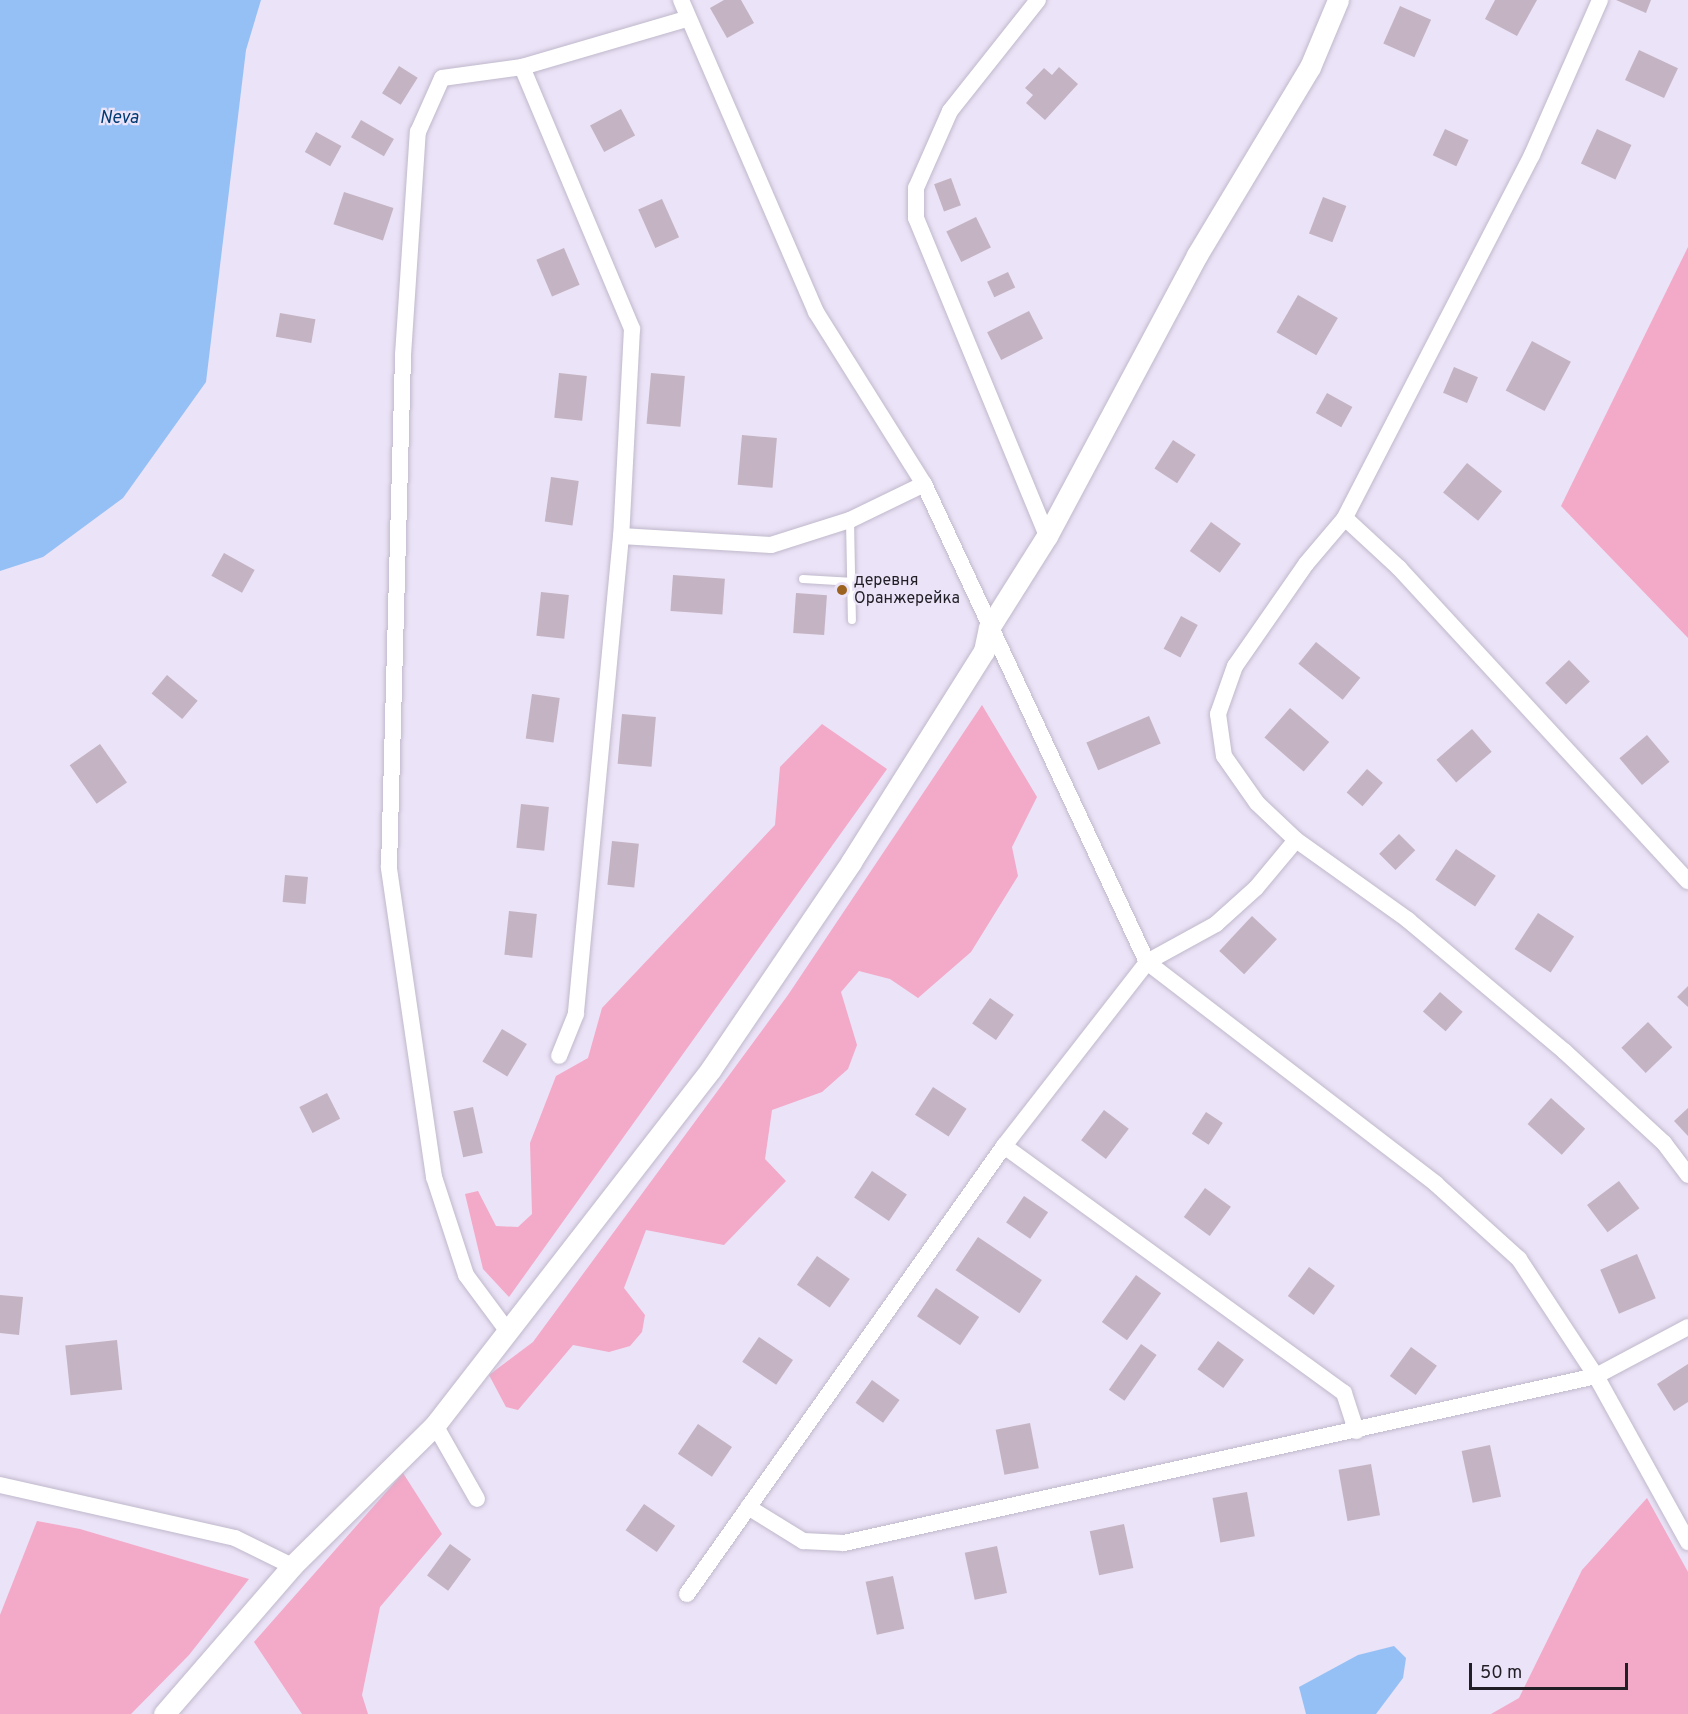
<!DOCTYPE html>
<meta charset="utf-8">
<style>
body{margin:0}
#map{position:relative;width:1688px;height:1714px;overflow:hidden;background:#ebe3f7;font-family:Overpass,sans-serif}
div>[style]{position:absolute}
.green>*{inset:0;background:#f3a9c8}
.water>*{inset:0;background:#95c0f5}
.building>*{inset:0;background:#c4b3c2;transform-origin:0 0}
.roads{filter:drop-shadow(0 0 2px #c0b8cb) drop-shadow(0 0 2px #c0b8cb)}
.service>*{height:8px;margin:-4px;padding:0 4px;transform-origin:4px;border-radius:4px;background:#fff}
.minor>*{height:16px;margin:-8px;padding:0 8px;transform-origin:8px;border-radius:8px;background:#fff}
.tertiary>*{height:21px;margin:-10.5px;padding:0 10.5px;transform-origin:10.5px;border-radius:10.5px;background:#fff}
.dots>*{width:16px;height:16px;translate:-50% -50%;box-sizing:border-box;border:3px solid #ebe3f7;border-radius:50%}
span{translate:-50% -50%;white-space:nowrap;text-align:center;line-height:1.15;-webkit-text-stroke:4.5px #ebe3f7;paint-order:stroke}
.poi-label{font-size:16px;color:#211e25}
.left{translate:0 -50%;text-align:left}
.water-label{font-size:18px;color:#013b74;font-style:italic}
.scale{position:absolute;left:1469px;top:1663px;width:159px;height:27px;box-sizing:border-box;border:3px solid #211e25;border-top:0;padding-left:8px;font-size:18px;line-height:21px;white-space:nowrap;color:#211e25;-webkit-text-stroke:4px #ebe3f7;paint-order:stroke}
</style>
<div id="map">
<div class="green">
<i style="clip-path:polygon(1688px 247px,1688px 638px,1561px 506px)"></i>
<i style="clip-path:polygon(982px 705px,1037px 797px,1012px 847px,1018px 876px,971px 952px,918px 998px,890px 979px,859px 971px,841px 992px,857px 1045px,848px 1069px,822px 1092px,772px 1110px,765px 1159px,786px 1181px,724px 1245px,646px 1230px,624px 1288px,645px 1315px,642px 1332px,630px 1346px,609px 1352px,573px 1345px,518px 1410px,506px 1407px,489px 1375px,533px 1342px,788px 995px)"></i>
<i style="clip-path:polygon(822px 724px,887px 769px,509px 1297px,483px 1269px,465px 1194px,478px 1191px,496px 1226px,518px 1227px,532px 1214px,530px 1143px,556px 1076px,588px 1058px,602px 1008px,775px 825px,780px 767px)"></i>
<i style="clip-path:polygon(403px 1473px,442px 1534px,380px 1607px,362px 1695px,368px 1714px,302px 1714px,254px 1642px)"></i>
<i style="clip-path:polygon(1647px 1498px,1688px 1572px,1688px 1714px,1491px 1714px,1519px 1698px,1582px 1570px)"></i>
<i style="clip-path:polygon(37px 1521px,80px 1529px,249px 1579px,189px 1655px,131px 1714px,0 1714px,0 1615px)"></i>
</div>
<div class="water">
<i style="clip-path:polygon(0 0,261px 0,246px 50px,206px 382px,123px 498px,43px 557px,0 571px)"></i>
<i style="clip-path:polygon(1394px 1646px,1406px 1658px,1403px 1678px,1376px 1714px,1306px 1714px,1299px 1687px,1358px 1655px)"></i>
</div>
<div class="building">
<i style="clip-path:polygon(724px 0,741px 0,754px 23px,727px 38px,710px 8px)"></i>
<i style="clip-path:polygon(1495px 0,1537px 0,1517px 36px,1485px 19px)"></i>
<i style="clip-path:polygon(1616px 0,1651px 0,1646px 13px)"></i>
<i style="left:1400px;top:6px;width:34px;height:41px;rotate:24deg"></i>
<i style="left:1639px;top:50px;width:43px;height:33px;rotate:25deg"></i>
<i style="left:399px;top:66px;width:22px;height:32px;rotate:32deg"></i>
<i style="clip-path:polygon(1059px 67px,1078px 84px,1045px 120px,1026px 103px,1033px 95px,1025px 88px,1044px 68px,1052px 75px)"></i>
<i style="left:621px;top:109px;width:30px;height:35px;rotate:62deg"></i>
<i style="left:361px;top:120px;width:38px;height:20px;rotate:30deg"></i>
<i style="left:1445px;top:129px;width:26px;height:29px;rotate:25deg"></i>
<i style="left:1597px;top:129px;width:38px;height:38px;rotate:25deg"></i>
<i style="left:316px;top:132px;width:29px;height:23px;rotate:29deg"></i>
<i style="left:951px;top:178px;width:29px;height:18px;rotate:70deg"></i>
<i style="left:344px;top:192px;width:52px;height:34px;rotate:18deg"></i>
<i style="left:1323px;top:197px;width:25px;height:39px;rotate:21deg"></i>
<i style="left:662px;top:199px;width:42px;height:26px;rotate:66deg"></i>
<i style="left:976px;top:217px;width:34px;height:33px;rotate:64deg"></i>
<i style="left:564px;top:248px;width:40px;height:30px;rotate:67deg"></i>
<i style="left:1008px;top:272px;width:17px;height:23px;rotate:65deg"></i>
<i style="left:1298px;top:295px;width:46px;height:43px;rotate:30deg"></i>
<i style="left:1029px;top:311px;width:31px;height:47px;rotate:63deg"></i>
<i style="left:280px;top:313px;width:36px;height:24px;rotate:10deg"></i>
<i style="left:1532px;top:341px;width:44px;height:56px;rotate:28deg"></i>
<i style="left:1454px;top:367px;width:26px;height:28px;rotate:23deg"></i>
<i style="left:559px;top:373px;width:28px;height:45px;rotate:6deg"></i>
<i style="left:651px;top:373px;width:34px;height:51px;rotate:5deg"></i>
<i style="left:1327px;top:393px;width:29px;height:23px;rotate:29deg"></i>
<i style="left:742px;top:435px;width:35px;height:50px;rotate:5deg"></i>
<i style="left:1173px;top:440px;width:27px;height:34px;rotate:33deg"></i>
<i style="left:1467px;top:463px;width:45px;height:38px;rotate:39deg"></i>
<i style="left:551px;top:477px;width:28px;height:45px;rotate:8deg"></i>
<i style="left:1211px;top:522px;width:37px;height:36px;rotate:36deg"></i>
<i style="left:224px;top:553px;width:35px;height:26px;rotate:29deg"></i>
<i style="left:673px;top:575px;width:52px;height:36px;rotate:4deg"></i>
<i style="left:541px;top:592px;width:28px;height:44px;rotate:6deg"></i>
<i style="left:796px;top:593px;width:31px;height:40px;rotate:4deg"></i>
<i style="left:1181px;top:616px;width:19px;height:37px;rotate:28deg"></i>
<i style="left:1316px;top:642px;width:57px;height:28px;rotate:39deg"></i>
<i style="left:1569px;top:660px;width:30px;height:33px;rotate:46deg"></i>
<i style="left:167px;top:675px;width:40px;height:24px;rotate:40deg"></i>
<i style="left:532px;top:694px;width:28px;height:45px;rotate:8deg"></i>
<i style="left:1290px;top:708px;width:52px;height:39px;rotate:41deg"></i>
<i style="left:622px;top:714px;width:34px;height:50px;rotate:5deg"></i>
<i style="left:1149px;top:716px;width:30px;height:68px;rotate:67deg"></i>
<i style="left:1472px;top:729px;width:30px;height:47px;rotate:49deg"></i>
<i style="left:1647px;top:735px;width:35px;height:36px;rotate:50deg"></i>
<i style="left:100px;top:744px;width:47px;height:37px;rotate:55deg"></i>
<i style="left:1367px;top:769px;width:21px;height:31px;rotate:41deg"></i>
<i style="left:521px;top:804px;width:28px;height:44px;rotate:6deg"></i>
<i style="left:1399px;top:834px;width:23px;height:28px;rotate:45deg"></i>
<i style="left:612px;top:841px;width:27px;height:44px;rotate:6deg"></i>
<i style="left:1456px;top:849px;width:48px;height:37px;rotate:34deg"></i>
<i style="left:285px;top:875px;width:23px;height:27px;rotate:5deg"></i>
<i style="left:509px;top:911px;width:28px;height:44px;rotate:6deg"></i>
<i style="left:1538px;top:913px;width:43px;height:43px;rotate:33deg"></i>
<i style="left:1252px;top:916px;width:34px;height:48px;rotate:43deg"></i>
<i style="clip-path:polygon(1688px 986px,1688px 1007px,1677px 997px)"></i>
<i style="left:1440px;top:992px;width:30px;height:26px;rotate:41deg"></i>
<i style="left:990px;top:998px;width:29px;height:31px;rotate:35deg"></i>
<i style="left:1648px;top:1022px;width:35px;height:37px;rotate:46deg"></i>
<i style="left:502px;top:1029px;width:29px;height:38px;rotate:31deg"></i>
<i style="left:933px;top:1087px;width:40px;height:33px;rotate:33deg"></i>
<i style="left:327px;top:1093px;width:29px;height:31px;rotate:63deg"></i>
<i style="left:1551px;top:1098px;width:46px;height:35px;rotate:42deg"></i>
<i style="left:473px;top:1107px;width:47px;height:20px;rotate:78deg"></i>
<i style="clip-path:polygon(1688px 1108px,1688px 1136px,1674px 1121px)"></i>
<i style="left:1104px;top:1110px;width:31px;height:38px;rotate:37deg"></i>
<i style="left:1206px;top:1112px;width:20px;height:26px;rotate:33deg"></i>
<i style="left:872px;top:1171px;width:42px;height:32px;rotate:34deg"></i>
<i style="left:1619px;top:1181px;width:34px;height:40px;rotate:53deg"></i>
<i style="left:1205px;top:1188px;width:32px;height:36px;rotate:36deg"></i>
<i style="left:1024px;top:1196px;width:29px;height:32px;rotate:34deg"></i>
<i style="left:978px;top:1237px;width:77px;height:40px;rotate:34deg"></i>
<i style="left:1637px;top:1254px;width:48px;height:40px;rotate:67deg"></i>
<i style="left:817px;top:1256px;width:40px;height:35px;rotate:35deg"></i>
<i style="left:1309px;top:1267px;width:32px;height:36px;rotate:36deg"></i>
<i style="left:1136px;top:1275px;width:31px;height:58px;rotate:36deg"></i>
<i style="left:936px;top:1288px;width:52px;height:34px;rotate:34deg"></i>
<i style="clip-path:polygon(0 1295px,23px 1297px,19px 1335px,0 1333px)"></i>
<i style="left:759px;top:1337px;width:41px;height:30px;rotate:34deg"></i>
<i style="left:117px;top:1340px;width:50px;height:52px;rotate:84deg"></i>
<i style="left:1218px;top:1341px;width:32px;height:35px;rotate:36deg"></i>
<i style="left:1141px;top:1344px;width:19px;height:56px;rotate:35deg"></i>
<i style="left:1411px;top:1347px;width:32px;height:36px;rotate:36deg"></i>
<i style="clip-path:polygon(1688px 1364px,1688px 1402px,1674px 1411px,1657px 1384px)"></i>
<i style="left:872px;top:1380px;width:34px;height:28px;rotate:36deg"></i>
<i style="left:1030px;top:1423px;width:46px;height:35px;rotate:79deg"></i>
<i style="left:698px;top:1424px;width:41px;height:36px;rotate:34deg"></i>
<i style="left:1490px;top:1445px;width:53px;height:29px;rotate:78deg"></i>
<i style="left:1371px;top:1464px;width:52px;height:33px;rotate:80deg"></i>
<i style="left:1247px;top:1492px;width:45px;height:35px;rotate:80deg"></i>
<i style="left:644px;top:1504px;width:38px;height:32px;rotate:35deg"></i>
<i style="left:1124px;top:1524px;width:45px;height:35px;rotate:78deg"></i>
<i style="left:450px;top:1544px;width:26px;height:39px;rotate:36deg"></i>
<i style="left:997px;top:1546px;width:48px;height:33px;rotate:78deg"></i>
<i style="left:893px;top:1576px;width:54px;height:28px;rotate:78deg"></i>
</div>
<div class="roads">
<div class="service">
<i style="left:850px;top:520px;width:100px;rotate:88.9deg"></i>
<i style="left:803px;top:579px;width:51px;rotate:3.4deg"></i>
</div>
<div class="minor">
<i style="left:681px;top:0;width:340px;rotate:66.6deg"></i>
<i style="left:816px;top:312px;width:203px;rotate:57.9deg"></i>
<i style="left:924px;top:484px;width:527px;rotate:64.99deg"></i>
<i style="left:1147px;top:962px;width:364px;rotate:37.5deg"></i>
<i style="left:1436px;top:1184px;width:112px;rotate:42.1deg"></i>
<i style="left:1519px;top:1259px;width:140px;rotate:56.7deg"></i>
<i style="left:1596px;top:1376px;width:190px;rotate:61deg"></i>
<i style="left:1038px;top:0;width:142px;rotate:128.4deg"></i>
<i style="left:950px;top:111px;width:84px;rotate:113.8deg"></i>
<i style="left:916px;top:188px;width:30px;rotate:90deg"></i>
<i style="left:916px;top:218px;width:344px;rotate:67.6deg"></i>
<i style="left:1600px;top:0;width:169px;rotate:113.7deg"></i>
<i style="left:1532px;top:155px;width:408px;rotate:117.3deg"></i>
<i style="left:1345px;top:518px;width:60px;rotate:130.3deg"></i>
<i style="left:1306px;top:564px;width:124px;rotate:124.8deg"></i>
<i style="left:1235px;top:666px;width:51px;rotate:109.5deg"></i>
<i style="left:1218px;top:714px;width:42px;rotate:81.9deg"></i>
<i style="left:1224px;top:756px;width:57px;rotate:54.9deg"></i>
<i style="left:1257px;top:803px;width:54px;rotate:43.5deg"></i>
<i style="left:1296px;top:840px;width:138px;rotate:35.5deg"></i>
<i style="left:1408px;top:920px;width:204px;rotate:40deg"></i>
<i style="left:1564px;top:1051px;width:136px;rotate:42.6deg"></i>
<i style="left:1664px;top:1143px;width:40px;rotate:53deg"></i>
<i style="left:522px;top:67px;width:284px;rotate:67.2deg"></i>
<i style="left:632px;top:329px;width:207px;rotate:93deg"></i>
<i style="left:621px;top:536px;width:480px;rotate:95.4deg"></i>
<i style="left:576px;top:1014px;width:45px;rotate:112deg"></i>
<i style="left:1345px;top:518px;width:74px;rotate:42.8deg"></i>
<i style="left:1399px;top:568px;width:426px;rotate:47.3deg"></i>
<i style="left:621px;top:536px;width:150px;rotate:3.4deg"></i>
<i style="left:771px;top:545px;width:83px;rotate:-17.6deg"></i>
<i style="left:850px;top:520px;width:82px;rotate:-25.9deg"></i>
<i style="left:1004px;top:1146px;width:420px;rotate:36deg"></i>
<i style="left:1344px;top:1393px;width:40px;rotate:72deg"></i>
<i style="left:506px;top:1329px;width:67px;rotate:-126.5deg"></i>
<i style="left:466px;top:1275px;width:103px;rotate:-108.1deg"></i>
<i style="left:434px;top:1177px;width:313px;rotate:-98.3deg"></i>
<i style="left:389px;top:867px;width:512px;rotate:-88.43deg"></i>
<i style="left:403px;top:355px;width:224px;rotate:-86.2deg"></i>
<i style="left:418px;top:132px;width:59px;rotate:-66deg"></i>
<i style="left:442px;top:78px;width:81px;rotate:-7.8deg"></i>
<i style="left:522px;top:67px;width:171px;rotate:-16.3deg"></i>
<i style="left:435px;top:1425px;width:85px;rotate:60.4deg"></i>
<i style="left:0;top:1485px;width:241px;rotate:12.7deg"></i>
<i style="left:235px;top:1538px;width:64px;rotate:26.2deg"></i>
<i style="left:748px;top:1507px;width:65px;rotate:31.7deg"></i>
<i style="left:803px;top:1541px;width:41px;rotate:2.8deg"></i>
<i style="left:844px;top:1543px;width:770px;rotate:-12.52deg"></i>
<i style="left:1596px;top:1376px;width:104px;rotate:-28deg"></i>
<i style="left:687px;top:1594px;width:549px;rotate:-54.72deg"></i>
<i style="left:1004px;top:1146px;width:233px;rotate:-52.1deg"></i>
<i style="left:1147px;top:962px;width:79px;rotate:-28.8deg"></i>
<i style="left:1216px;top:924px;width:54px;rotate:-42deg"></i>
<i style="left:1256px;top:888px;width:62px;rotate:-50.2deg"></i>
</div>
<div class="tertiary">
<i style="left:164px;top:1714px;width:196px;rotate:-49.1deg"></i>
<i style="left:292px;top:1566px;width:201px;rotate:-44.6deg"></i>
<i style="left:435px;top:1425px;width:450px;rotate:-52.2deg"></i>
<i style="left:711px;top:1069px;width:250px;rotate:-55.9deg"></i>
<i style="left:851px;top:862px;width:249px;rotate:-57.8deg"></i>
<i style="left:984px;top:651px;width:24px;rotate:-78deg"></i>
<i style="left:989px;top:628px;width:109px;rotate:-57.8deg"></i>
<i style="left:1047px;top:536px;width:319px;rotate:-61.9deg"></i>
<i style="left:1197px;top:255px;width:219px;rotate:-59deg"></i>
<i style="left:1310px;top:67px;width:73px;rotate:-67.3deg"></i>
</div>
</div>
<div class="dots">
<i style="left:842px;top:590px;background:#9b631f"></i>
</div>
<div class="poi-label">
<span class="left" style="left:854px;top:590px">деревня<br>Оранжерейка</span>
</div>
<div class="water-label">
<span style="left:119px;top:119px">Neva</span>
</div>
<div class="scale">50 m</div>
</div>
